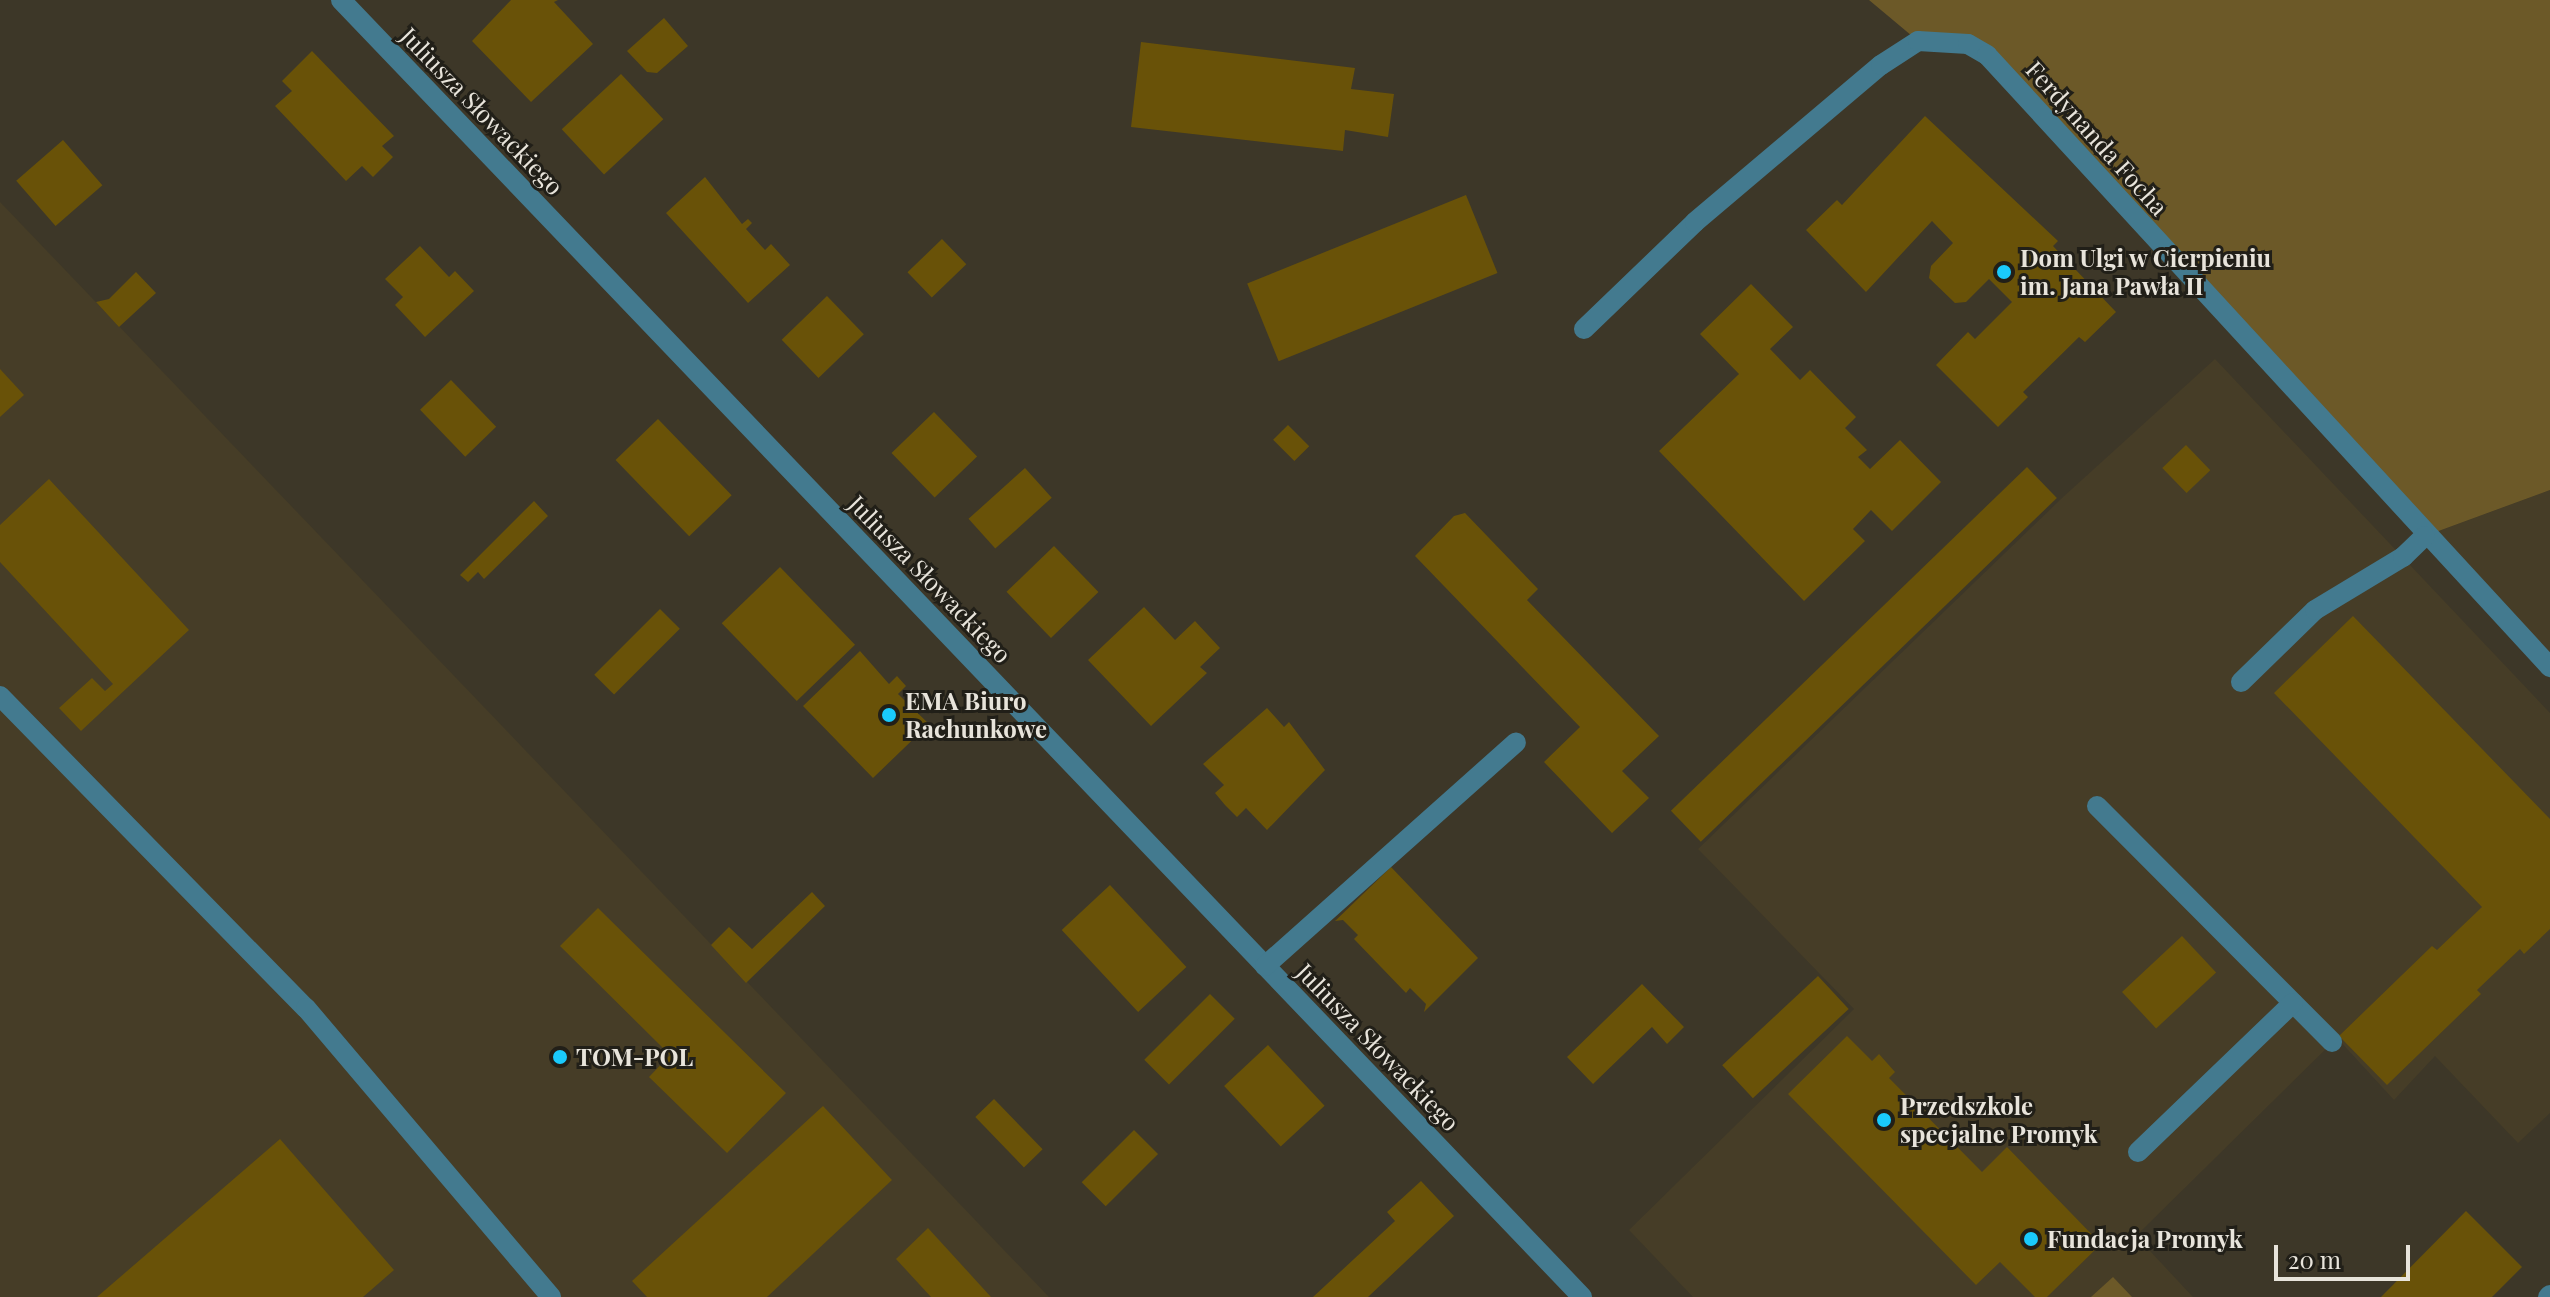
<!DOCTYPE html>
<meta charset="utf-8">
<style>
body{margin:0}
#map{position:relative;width:2550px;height:1297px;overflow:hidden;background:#3d3728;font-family:"Playfair Display",serif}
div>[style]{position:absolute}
.built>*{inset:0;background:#463d27}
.green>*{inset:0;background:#6c5928}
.building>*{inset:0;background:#695208;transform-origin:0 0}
.minor>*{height:20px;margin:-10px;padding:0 10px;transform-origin:10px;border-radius:10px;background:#437a8f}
.dots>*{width:22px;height:22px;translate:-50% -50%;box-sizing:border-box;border:4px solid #211f18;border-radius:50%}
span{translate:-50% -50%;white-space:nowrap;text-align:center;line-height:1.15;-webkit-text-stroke:6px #211f18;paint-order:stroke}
.street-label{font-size:24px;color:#e8e4db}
.poi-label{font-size:24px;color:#e8e4db;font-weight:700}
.left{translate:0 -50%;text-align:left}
.scale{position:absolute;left:2274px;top:1245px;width:136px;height:36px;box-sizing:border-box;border:4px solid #e8e4db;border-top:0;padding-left:10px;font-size:24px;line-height:28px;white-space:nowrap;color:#e8e4db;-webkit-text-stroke:6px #211f18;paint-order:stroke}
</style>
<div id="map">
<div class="built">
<i style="clip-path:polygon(0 202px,1049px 1297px,0 1297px)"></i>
<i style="clip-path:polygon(2215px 359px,2550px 713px,2550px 1113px,2518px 1143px,2435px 1056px,2394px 1100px,2337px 1038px,2136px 1236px,2193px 1297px,1693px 1297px,1629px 1230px,1854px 1009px,1698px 849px,2062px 498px)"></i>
<i style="clip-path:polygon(2550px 490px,2550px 667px,2425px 536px)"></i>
</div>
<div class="green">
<i style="clip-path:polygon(1869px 0,2550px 0,2550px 490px,2425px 536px,1987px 55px,1918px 41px)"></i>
<i style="clip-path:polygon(2113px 1277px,2132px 1297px,2091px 1297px)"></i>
</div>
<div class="building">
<i style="clip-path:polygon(511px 0,558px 0,554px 2px,593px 44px,531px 102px,472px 41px)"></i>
<i style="clip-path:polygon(664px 18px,688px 46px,657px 73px,647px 72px,627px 51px)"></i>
<i style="clip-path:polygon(1141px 42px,1355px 68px,1351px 89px,1394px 94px,1388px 137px,1345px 130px,1343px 151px,1131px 127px)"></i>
<i style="clip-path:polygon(312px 51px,394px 136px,382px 146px,393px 157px,373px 177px,362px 166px,346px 181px,275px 106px,292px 91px,282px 81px)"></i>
<i style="left:621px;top:74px;width:62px;height:81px;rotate:47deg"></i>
<i style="clip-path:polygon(1925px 116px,2058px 241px,2053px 246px,2116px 312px,2085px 342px,2079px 337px,2023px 392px,2028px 397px,1998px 427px,1936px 365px,1968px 332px,1975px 339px,2012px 302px,1989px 279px,1966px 302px,1955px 303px,1929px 278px,1931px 266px,1953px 243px,1932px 221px,1866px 292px,1806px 230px,1837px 200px,1842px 205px)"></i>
<i style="left:63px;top:140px;width:60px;height:62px;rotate:49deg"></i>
<i style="clip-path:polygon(705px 177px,742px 224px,748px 219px,752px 223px,746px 229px,765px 250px,771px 244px,790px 265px,748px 303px,666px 213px)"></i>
<i style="left:1466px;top:195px;width:84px;height:236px;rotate:68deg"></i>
<i style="left:942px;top:239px;width:35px;height:48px;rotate:46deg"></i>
<i style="clip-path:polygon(420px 246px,449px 277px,455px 271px,474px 291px,425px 337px,395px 305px,403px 297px,385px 279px)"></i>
<i style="clip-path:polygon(136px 272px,156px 293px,119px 327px,96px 302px,109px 299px)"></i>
<i style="clip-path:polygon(1751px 284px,1793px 327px,1770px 349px,1800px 380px,1810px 370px,1856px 417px,1845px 428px,1867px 450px,1858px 457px,1870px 469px,1900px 440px,1941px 482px,1892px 531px,1871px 510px,1853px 529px,1865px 541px,1804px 601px,1659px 451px,1739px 374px,1700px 334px)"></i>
<i style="left:827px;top:296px;width:53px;height:63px;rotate:46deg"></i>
<i style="clip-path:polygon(0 369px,24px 395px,0 417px)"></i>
<i style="left:451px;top:380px;width:65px;height:43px;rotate:46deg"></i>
<i style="left:934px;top:412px;width:62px;height:59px;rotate:46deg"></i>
<i style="left:658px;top:419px;width:106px;height:59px;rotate:46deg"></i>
<i style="left:1288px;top:425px;width:30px;height:21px;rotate:45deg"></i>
<i style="left:2186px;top:445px;width:35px;height:33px;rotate:46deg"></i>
<i style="left:2027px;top:467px;width:43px;height:495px;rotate:46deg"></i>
<i style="left:1025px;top:468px;width:40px;height:76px;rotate:48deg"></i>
<i style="clip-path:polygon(49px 479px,189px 630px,81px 731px,59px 708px,92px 678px,105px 691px,113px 684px,0 562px,0 525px)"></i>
<i style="clip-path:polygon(534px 501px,548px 516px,484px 579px,478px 572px,468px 582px,460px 575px)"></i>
<i style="clip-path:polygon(1465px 513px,1538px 589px,1527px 600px,1659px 736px,1622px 771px,1649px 798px,1612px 833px,1544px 762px,1580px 727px,1415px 556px,1454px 516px)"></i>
<i style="left:1054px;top:546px;width:64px;height:66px;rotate:46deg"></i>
<i style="left:780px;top:567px;width:108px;height:81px;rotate:46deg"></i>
<i style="clip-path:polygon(1144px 607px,1175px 640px,1195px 621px,1220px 648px,1200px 667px,1207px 673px,1151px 726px,1088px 660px)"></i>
<i style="left:660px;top:609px;width:28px;height:93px;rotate:45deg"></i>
<i style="clip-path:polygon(2353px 616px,2550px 819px,2550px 929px,2524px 954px,2520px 949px,2477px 990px,2481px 994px,2387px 1085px,2339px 1036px,2432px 946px,2437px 950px,2482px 907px,2274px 693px)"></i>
<i style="clip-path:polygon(860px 651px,889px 684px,897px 676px,906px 686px,898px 694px,929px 724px,873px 778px,803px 706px)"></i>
<i style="clip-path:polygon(1267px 708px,1284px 727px,1289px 722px,1325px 770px,1267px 830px,1246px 808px,1237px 817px,1225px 805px,1215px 793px,1224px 785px,1203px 764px)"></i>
<i style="clip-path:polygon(1391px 867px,1478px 958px,1424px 1012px,1426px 1004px,1410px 988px,1406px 993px,1354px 939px,1358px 935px,1343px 920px,1335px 921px)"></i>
<i style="left:1110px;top:885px;width:112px;height:66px;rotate:47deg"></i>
<i style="clip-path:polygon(812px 892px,825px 906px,746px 983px,711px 945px,729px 927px,752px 949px)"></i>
<i style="clip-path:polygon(598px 908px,786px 1093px,727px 1153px,649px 1077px,670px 1055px,560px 946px)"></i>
<i style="left:2182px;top:936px;width:50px;height:82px;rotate:47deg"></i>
<i style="left:1818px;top:976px;width:45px;height:131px;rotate:47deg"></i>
<i style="clip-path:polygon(1642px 984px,1684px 1027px,1667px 1044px,1652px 1027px,1593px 1084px,1567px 1057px)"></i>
<i style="left:1210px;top:994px;width:35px;height:93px;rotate:45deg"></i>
<i style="clip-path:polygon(1847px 1036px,1872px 1061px,1879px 1054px,1895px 1072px,1889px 1078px,1982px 1172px,2007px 1147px,2101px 1244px,2047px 1297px,2035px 1297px,2000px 1262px,1976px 1285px,1788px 1094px)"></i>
<i style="left:1268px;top:1045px;width:83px;height:60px;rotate:47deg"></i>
<i style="left:994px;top:1099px;width:70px;height:26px;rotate:46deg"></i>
<i style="clip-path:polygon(823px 1106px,892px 1180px,767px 1297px,647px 1297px,632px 1281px)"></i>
<i style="left:1134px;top:1130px;width:34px;height:74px;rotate:45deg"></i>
<i style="clip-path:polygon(280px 1139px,394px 1270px,363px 1297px,97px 1297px)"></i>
<i style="clip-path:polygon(1421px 1181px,1454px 1216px,1368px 1297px,1313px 1297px,1395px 1221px,1387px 1212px)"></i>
<i style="clip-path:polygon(2466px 1211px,2522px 1267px,2492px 1297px,2381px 1297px)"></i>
<i style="clip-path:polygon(928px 1228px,991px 1297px,931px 1297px,896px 1259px)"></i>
</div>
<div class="minor">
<i style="left:341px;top:0;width:1795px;rotate:46.26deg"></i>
<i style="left:1584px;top:329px;width:154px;rotate:-43.9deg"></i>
<i style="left:1695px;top:222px;width:243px;rotate:-40.2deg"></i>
<i style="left:1881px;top:65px;width:44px;rotate:-33deg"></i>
<i style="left:1918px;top:41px;width:50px;rotate:3.4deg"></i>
<i style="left:1968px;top:44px;width:22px;rotate:30deg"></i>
<i style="left:1987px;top:55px;width:832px;rotate:47.39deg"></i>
<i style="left:2241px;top:682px;width:103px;rotate:-44.2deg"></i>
<i style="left:2315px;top:610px;width:103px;rotate:-31.1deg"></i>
<i style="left:2403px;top:557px;width:30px;rotate:-44deg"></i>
<i style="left:0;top:696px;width:437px;rotate:45.6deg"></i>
<i style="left:306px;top:1008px;width:379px;rotate:49.7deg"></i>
<i style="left:2097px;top:806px;width:333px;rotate:45.1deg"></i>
<i style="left:1265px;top:966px;width:336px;rotate:-41.7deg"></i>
<i style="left:2138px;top:1152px;width:215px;rotate:-43.9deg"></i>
<i style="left:2548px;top:1297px;width:3px;rotate:-45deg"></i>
</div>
<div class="dots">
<i style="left:2004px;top:272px;background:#1acafc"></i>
<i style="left:889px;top:715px;background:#1acafc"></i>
<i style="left:560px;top:1057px;background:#1acafc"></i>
<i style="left:1884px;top:1120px;background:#1acafc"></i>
<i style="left:2031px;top:1239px;background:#1acafc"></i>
</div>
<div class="street-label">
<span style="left:482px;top:111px;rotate:46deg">Juliusza Słowackiego</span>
<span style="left:2097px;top:138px;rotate:48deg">Ferdynanda Focha</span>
<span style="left:930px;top:579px;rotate:46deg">Juliusza Słowackiego</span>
<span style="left:1378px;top:1047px;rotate:46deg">Juliusza Słowackiego</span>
</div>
<div class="poi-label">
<span class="left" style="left:2020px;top:272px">Dom Ulgi w Cierpieniu<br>im. Jana Pawła II</span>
<span class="left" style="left:905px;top:715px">EMA Biuro<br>Rachunkowe</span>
<span class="left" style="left:576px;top:1057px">TOM-POL</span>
<span class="left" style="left:1900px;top:1120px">Przedszkole<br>specjalne Promyk</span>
<span class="left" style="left:2047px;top:1239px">Fundacja Promyk</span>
</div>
<div class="scale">20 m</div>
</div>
